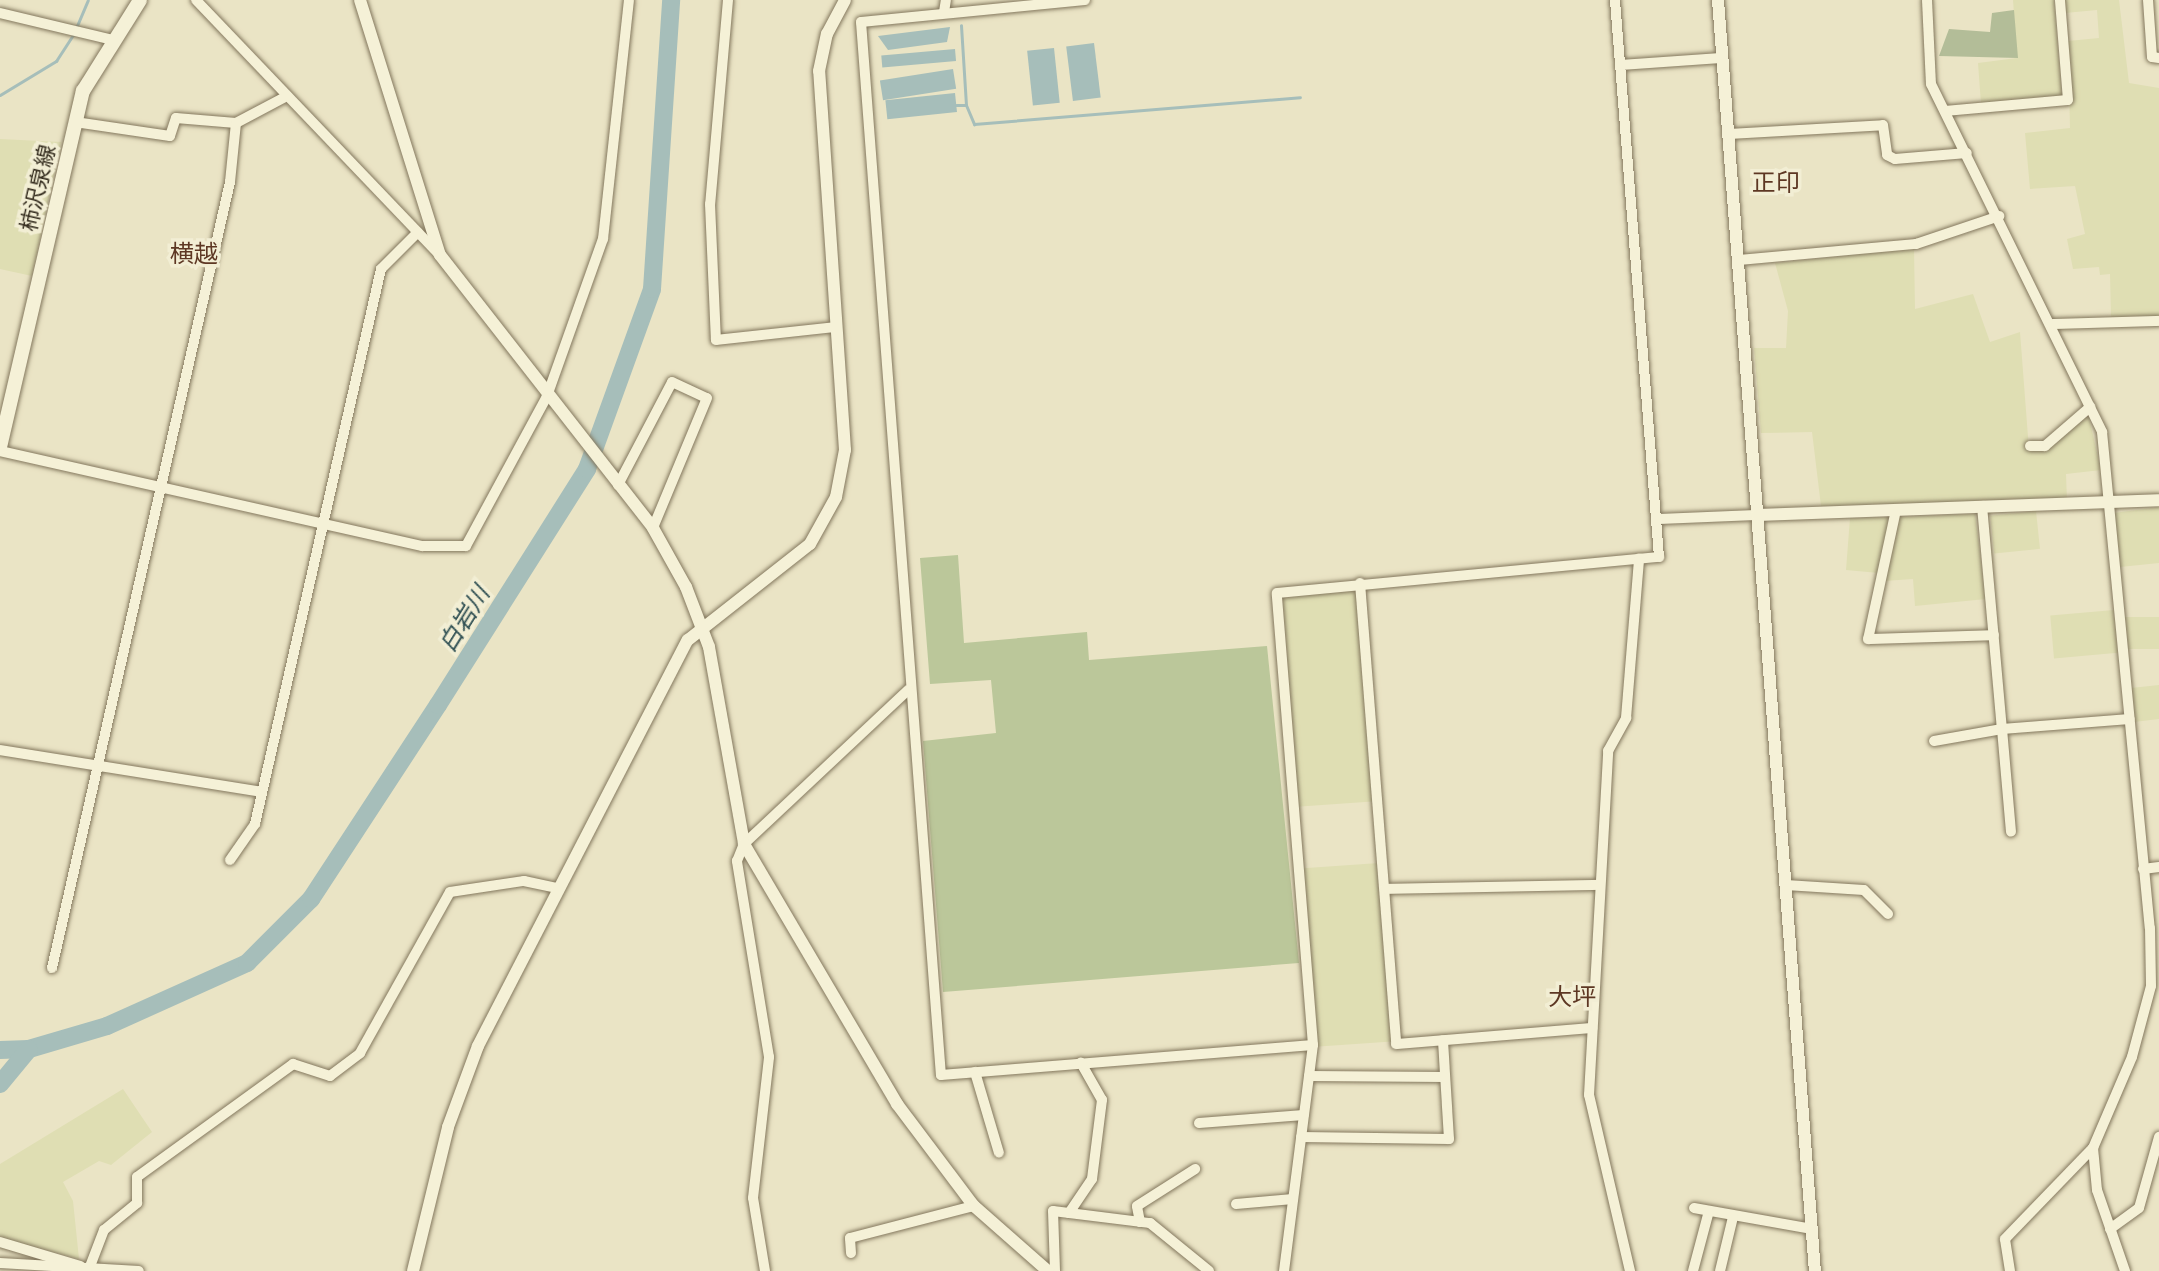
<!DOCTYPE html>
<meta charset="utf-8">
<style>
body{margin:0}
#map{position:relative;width:2159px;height:1271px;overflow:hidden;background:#eae4c5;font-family:"IBM Plex Serif","Noto Sans JP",serif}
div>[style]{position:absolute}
.farmland>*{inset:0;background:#dfdeb3;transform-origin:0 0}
.green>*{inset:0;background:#bbc79a}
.cemetery>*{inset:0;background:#b3bd98}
.water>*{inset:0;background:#a6beba;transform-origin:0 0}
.stream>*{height:3px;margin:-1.5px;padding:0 1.5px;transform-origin:1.5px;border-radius:1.5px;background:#a6beba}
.river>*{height:18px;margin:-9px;padding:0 9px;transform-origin:9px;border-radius:9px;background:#a6beba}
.roads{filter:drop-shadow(0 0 2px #83775d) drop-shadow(0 0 2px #83775d)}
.minor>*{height:10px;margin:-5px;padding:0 5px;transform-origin:5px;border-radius:5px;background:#f5f1d7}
.tertiary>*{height:12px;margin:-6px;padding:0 6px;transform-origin:6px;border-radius:6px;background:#f5f1d7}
.secondary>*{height:14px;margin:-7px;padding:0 7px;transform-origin:7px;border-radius:7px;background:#f5f1d7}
span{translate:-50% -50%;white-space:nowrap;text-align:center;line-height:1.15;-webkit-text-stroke:7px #f2eed4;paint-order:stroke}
.street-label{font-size:22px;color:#352d1f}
.neighbourhood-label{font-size:24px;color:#5d3723}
.water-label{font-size:24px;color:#305053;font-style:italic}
</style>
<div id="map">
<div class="farmland">
<i style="clip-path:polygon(2013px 0,2054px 0,2062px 96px,1981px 104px,1978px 63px,2017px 58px)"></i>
<i style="clip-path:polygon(2064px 0,2119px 0,2129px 83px,2159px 88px,2159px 317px,2111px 317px,2110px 274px,2100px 275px,2099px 267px,2073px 269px,2067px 239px,2085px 234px,2075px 186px,2030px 189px,2025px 133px,2070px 128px,2068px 41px,2099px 38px,2097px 10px,2065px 13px)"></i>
<i style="clip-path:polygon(0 139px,61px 142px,32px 276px,0 269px)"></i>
<i style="clip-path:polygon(1914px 248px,1915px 309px,1973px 294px,1990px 342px,2020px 332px,2029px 450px,2088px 414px,2101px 470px,2066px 474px,2067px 500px,1821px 506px,1812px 432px,1761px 433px,1754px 348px,1786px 348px,1788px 311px,1775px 263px)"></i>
<i style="clip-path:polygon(2159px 507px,2159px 563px,2120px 567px,2114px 513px)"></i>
<i style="left:2036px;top:511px;width:38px;height:46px;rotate:84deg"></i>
<i style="clip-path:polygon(1975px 514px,1986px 599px,1915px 606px,1913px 579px,1884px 581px,1899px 517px)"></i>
<i style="clip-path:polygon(1889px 517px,1879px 573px,1846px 570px,1850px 518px)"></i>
<i style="left:1357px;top:587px;width:215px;height:75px;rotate:86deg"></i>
<i style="left:2114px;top:610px;width:43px;height:64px;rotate:85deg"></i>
<i style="left:2159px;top:617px;width:32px;height:34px;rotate:90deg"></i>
<i style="clip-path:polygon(2159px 685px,2159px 719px,2134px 722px,2131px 688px)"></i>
<i style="left:1379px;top:863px;width:179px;height:76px;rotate:86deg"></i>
<i style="clip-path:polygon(123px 1089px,152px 1132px,111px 1165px,99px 1161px,63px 1182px,73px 1201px,79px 1259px,0 1238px,0 1164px)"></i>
</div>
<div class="green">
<i style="clip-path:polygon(958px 555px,964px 643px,1087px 632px,1089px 660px,1267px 646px,1299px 963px,943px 992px,923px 741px,996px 733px,991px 680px,930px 684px,920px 558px)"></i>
</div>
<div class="cemetery">
<i style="clip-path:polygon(2014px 10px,2018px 58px,1939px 56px,1949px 29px,1990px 32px,1992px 13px)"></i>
</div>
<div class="water">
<i style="clip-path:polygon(950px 27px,947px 42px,888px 50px,878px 36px)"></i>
<i style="left:1094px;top:43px;width:55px;height:28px;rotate:83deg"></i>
<i style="left:1054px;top:48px;width:55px;height:27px;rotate:84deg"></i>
<i style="left:955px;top:49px;width:12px;height:74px;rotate:85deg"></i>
<i style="left:953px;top:69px;width:20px;height:74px;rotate:81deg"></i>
<i style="left:955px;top:93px;width:19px;height:70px;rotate:84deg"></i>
</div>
<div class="stream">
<i style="left:76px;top:28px;width:30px;rotate:-67deg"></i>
<i style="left:0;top:95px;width:66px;rotate:-31.3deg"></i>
<i style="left:56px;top:61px;width:31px;rotate:-57deg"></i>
<i style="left:956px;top:105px;width:10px"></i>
<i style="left:966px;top:105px;width:80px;rotate:-93.6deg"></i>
<i style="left:966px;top:105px;width:21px;rotate:67deg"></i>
<i style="left:974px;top:124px;width:327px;rotate:-4.7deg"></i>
</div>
<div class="river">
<i style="left:0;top:1050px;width:29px;rotate:-2deg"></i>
<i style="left:29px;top:1049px;width:81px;rotate:-16.4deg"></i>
<i style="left:107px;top:1026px;width:154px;rotate:-24.2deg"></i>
<i style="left:247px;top:963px;width:91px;rotate:-45deg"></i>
<i style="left:311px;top:899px;width:232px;rotate:-56.8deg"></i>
<i style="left:438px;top:705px;width:279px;rotate:-57.7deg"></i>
<i style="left:587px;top:469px;width:191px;rotate:-70.1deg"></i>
<i style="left:652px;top:289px;width:290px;rotate:-86.2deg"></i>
<i style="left:0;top:1084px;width:45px;rotate:-50.4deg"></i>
</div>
<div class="roads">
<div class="minor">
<i style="left:196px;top:0;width:352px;rotate:46.3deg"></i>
<i style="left:728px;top:0;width:205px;rotate:95deg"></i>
<i style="left:710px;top:204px;width:136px;rotate:87.5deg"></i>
<i style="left:716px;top:340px;width:121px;rotate:-6.2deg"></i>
<i style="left:1085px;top:0;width:225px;rotate:174.4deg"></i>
<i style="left:861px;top:22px;width:1056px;rotate:85.66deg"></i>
<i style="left:941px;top:1075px;width:373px;rotate:-4.6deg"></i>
<i style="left:1927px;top:0;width:84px;rotate:87.3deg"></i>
<i style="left:1931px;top:84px;width:388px;rotate:63.8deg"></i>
<i style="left:2102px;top:432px;width:498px;rotate:84.5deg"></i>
<i style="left:2150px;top:928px;width:58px;rotate:89deg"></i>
<i style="left:2151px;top:986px;width:73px;rotate:105deg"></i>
<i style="left:2132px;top:1057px;width:99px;rotate:113.2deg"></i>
<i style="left:2093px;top:1148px;width:42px;rotate:84.6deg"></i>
<i style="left:2097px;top:1190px;width:86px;rotate:70.9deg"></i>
<i style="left:2148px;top:0;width:57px;rotate:86deg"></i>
<i style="left:2152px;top:57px;width:7px;rotate:8deg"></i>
<i style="left:944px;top:12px;width:12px;rotate:-81deg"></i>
<i style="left:0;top:13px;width:116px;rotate:13.4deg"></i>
<i style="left:1622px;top:65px;width:101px;rotate:-4deg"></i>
<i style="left:1945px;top:111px;width:123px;rotate:-5.1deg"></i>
<i style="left:2068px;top:100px;width:100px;rotate:-94.6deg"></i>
<i style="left:75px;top:122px;width:96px;rotate:8.4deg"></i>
<i style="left:170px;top:136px;width:19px;rotate:-72deg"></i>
<i style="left:176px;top:118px;width:60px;rotate:4.8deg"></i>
<i style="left:1729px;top:134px;width:154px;rotate:-3.3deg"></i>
<i style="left:1883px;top:125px;width:30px;rotate:82deg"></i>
<i style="left:1887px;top:155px;width:9px;rotate:27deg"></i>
<i style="left:1895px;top:159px;width:72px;rotate:-4.8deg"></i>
<i style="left:1739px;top:260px;width:178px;rotate:-5.2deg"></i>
<i style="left:1916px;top:244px;width:88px;rotate:-18.6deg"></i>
<i style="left:2051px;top:324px;width:108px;rotate:-1.6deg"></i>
<i style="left:2030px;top:446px;width:15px"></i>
<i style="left:2045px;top:446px;width:60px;rotate:-40.9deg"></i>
<i style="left:0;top:451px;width:433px;rotate:12.7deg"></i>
<i style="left:422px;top:546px;width:44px"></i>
<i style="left:466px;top:546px;width:170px;rotate:-61.6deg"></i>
<i style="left:547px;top:396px;width:167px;rotate:-70.4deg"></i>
<i style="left:603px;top:239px;width:240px;rotate:-83.8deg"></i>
<i style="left:618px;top:485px;width:116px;rotate:-62.3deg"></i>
<i style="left:672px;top:382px;width:38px;rotate:25deg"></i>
<i style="left:707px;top:398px;width:141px;rotate:112.6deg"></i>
<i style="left:1982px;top:506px;width:224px;rotate:84.9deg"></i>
<i style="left:2002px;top:729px;width:128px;rotate:-4.5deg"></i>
<i style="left:1896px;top:510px;width:132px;rotate:102.2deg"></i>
<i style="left:1868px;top:639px;width:126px;rotate:-1.8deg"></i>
<i style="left:1658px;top:519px;width:99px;rotate:-2.3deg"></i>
<i style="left:1360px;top:583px;width:462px;rotate:85.5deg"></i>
<i style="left:1396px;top:1044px;width:197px;rotate:-4.7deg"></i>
<i style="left:1934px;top:741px;width:69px;rotate:-10deg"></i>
<i style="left:2002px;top:729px;width:103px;rotate:85deg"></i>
<i style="left:0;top:750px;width:264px;rotate:9.1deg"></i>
<i style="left:230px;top:860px;width:44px;rotate:-55.2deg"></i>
<i style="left:255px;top:824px;width:569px;rotate:-77.21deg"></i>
<i style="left:381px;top:269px;width:52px;rotate:-45deg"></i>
<i style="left:2143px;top:869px;width:16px;rotate:-7deg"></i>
<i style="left:1786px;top:885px;width:78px;rotate:3.7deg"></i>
<i style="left:1864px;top:890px;width:34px;rotate:45deg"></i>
<i style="left:1385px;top:889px;width:215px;rotate:-1.1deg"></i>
<i style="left:52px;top:968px;width:806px;rotate:-77.24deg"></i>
<i style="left:230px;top:182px;width:59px;rotate:-84.2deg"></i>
<i style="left:236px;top:123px;width:58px;rotate:-27.9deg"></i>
<i style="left:975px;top:1072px;width:84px;rotate:73.5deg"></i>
<i style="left:1309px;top:1076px;width:136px;rotate:0.4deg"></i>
<i style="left:1199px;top:1123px;width:105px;rotate:-4.4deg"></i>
<i style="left:1301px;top:1137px;width:148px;rotate:0.8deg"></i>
<i style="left:1449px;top:1139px;width:99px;rotate:-93.5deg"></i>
<i style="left:1236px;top:1204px;width:57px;rotate:-5deg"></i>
<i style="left:1694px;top:1208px;width:120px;rotate:10.1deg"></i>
<i style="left:1069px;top:1213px;width:41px;rotate:-55.9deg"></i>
<i style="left:1092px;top:1179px;width:80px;rotate:-82.8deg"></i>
<i style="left:1102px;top:1100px;width:43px;rotate:-119.6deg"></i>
<i style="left:1140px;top:1222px;width:16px;rotate:-101deg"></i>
<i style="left:1137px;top:1206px;width:69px;rotate:-32.5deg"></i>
<i style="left:2110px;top:1229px;width:36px;rotate:-36deg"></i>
<i style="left:2139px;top:1208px;width:74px;rotate:-74.3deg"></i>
<i style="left:0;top:1242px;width:84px;rotate:16.7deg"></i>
<i style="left:851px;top:1253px;width:15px;rotate:-94deg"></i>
<i style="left:850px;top:1238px;width:128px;rotate:-14.5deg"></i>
<i style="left:0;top:1263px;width:139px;rotate:3.3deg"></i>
<i style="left:89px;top:1269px;width:42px;rotate:-69deg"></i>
<i style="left:104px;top:1230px;width:43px;rotate:-39.3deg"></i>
<i style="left:137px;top:1203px;width:26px;rotate:-90deg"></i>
<i style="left:137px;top:1177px;width:193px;rotate:-35.9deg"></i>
<i style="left:293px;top:1064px;width:39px;rotate:18deg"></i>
<i style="left:330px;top:1076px;width:38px;rotate:-37deg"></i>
<i style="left:360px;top:1053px;width:184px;rotate:-60.8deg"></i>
<i style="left:450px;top:892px;width:75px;rotate:-8.5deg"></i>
<i style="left:524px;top:881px;width:33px;rotate:12deg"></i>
<i style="left:765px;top:1271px;width:74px;rotate:-99.3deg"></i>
<i style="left:753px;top:1198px;width:142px;rotate:-83.5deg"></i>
<i style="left:769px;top:1057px;width:199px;rotate:-99.3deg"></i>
<i style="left:737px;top:861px;width:18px;rotate:-68deg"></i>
<i style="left:744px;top:844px;width:225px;rotate:-43.2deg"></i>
<i style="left:1055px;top:1271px;width:60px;rotate:-91.9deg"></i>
<i style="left:1053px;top:1211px;width:98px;rotate:7.1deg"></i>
<i style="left:1150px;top:1223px;width:76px;rotate:39.1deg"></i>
<i style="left:1284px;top:1271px;width:228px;rotate:-82.7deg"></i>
<i style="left:1313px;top:1045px;width:453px;rotate:-94.6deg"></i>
<i style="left:1277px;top:593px;width:384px;rotate:-5.4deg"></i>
<i style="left:1659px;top:557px;width:559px;rotate:-94.52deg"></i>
<i style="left:1630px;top:1271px;width:181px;rotate:-103.1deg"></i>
<i style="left:1589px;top:1095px;width:345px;rotate:-86.8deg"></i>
<i style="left:1608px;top:751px;width:38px;rotate:-61deg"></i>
<i style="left:1626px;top:718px;width:160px;rotate:-85.3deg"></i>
<i style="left:1693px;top:1271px;width:62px;rotate:-75.1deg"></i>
<i style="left:1720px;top:1271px;width:56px;rotate:-76.5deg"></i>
<i style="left:2010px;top:1271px;width:32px;rotate:-99deg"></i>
<i style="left:2005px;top:1239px;width:127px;rotate:-46deg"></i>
</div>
<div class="tertiary">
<i style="left:360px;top:0;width:267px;rotate:72.6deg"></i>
<i style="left:440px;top:255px;width:346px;rotate:52deg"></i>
<i style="left:653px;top:528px;width:68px;rotate:60.8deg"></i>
<i style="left:686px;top:587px;width:64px;rotate:69deg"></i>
<i style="left:709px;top:647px;width:200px;rotate:79.9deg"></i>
<i style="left:744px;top:844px;width:302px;rotate:59.5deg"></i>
<i style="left:897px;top:1104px;width:128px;rotate:53deg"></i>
<i style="left:974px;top:1206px;width:98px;rotate:41.3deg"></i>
<i style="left:1718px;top:0;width:1275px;rotate:85.64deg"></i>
<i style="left:1757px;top:515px;width:402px;rotate:-2.1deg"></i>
<i style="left:413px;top:1271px;width:148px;rotate:-76.3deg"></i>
<i style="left:448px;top:1127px;width:86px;rotate:-69.7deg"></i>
<i style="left:478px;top:1046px;width:457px;rotate:-62.7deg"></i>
<i style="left:688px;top:640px;width:155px;rotate:-38.2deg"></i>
<i style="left:810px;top:544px;width:54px;rotate:-61deg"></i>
<i style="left:836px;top:497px;width:48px;rotate:-79.2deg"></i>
<i style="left:845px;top:450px;width:380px;rotate:-93.9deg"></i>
<i style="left:819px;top:71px;width:38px;rotate:-78deg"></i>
<i style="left:827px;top:34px;width:38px;rotate:-62deg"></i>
</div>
<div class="secondary">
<i style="left:0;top:447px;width:366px;rotate:-76.9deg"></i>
<i style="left:83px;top:91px;width:107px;rotate:-57.9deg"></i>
</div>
</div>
<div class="street-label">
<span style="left:37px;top:188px;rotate:-77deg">柿沢泉線</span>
</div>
<div class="neighbourhood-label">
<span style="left:1776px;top:183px">正印</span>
<span style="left:194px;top:254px">横越</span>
<span style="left:1572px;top:997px">大坪</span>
</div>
<div class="water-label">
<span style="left:464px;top:619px;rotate:-58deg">白岩川</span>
</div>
</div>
